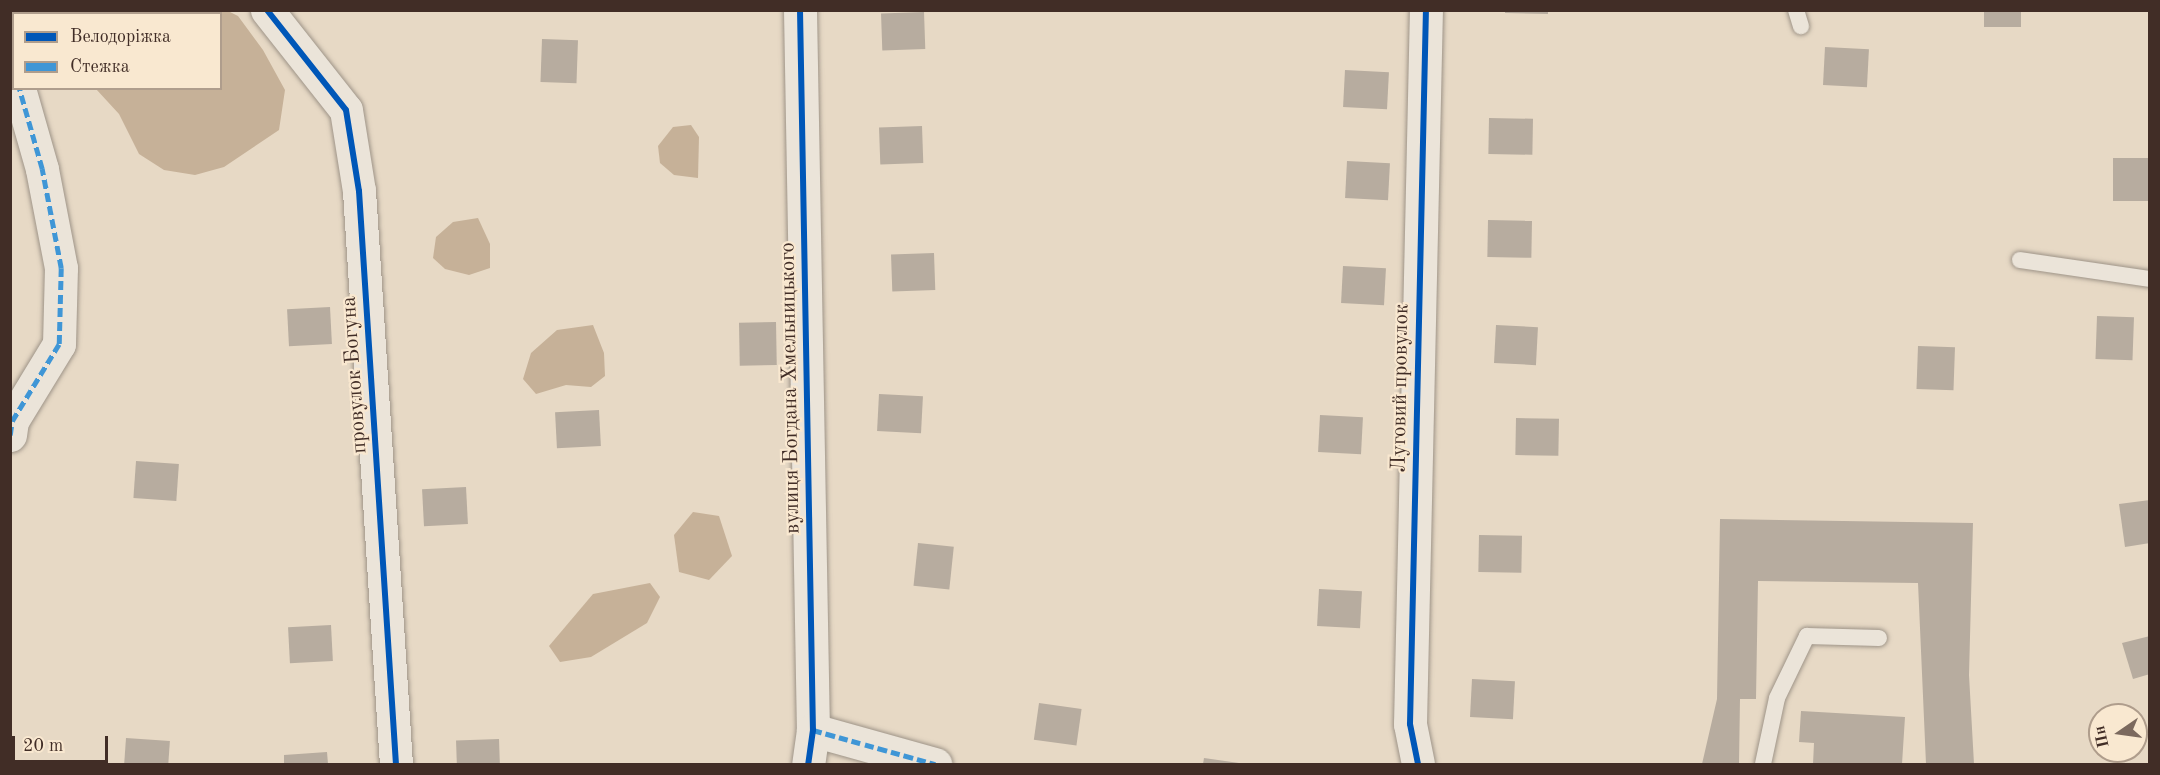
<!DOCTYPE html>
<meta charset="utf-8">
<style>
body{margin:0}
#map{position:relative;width:2160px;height:775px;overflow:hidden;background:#e7d9c5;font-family:"Old Standard TT",serif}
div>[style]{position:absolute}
.water>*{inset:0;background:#c6b198}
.building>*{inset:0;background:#b7ac9f;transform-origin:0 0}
.roads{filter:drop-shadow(0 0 2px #9e9488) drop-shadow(0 0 2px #9e9488)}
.lane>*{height:16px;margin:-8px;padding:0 8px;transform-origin:8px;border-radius:8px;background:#ebe4d9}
.street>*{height:33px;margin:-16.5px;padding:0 16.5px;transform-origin:16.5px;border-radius:16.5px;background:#ebe4d9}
.quiet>*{height:4.5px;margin-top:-2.25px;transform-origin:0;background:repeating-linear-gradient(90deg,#3f96d6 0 9px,transparent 0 13.5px)}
.cycleway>*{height:6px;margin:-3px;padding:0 3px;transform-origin:3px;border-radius:3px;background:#0057b8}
span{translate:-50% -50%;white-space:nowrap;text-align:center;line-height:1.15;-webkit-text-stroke:4.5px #f9e8d0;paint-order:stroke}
.street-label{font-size:21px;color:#412d26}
.frame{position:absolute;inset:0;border:12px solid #412d26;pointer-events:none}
.legend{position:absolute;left:12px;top:12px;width:210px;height:78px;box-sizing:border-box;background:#f9e8d0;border:2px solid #af9d8c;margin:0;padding:8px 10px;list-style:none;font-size:18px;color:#412d26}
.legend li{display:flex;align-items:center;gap:12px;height:30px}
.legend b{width:30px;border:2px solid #af9d8c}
.north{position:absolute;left:2088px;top:703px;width:60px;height:60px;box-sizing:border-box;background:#f9e8d0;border:2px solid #af9d8c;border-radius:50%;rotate:257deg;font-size:16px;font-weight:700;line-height:24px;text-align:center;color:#412d26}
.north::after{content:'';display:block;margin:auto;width:21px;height:27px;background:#7b695e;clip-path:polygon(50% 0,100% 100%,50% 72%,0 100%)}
.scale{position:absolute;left:12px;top:736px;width:96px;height:27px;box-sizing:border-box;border:3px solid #412d26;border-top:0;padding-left:8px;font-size:18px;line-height:21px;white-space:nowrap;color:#412d26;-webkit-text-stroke:4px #f9e8d0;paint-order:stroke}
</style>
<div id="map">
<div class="water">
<i style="clip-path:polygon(44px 11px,228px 11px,238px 16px,263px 50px,285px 90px,279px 130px,224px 167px,195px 175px,164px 170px,139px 154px,119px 114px,96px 89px,220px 88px,220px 14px)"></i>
<i style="clip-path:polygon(691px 125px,699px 137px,698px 178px,674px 175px,660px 163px,658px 146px,673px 127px)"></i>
<i style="clip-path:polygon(478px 218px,490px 244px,490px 268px,469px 275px,445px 269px,433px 258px,436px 237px,453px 222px)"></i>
<i style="clip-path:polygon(593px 325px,604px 353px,605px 376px,591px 387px,566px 385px,536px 394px,523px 379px,531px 353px,557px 330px)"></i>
<i style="clip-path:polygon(693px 512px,719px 516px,732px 556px,709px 580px,679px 572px,674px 535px)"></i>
<i style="clip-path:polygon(650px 583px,660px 597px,647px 623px,591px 657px,560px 662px,549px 646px,593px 594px)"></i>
</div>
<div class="building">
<i style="clip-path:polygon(1505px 10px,1548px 10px,1548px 14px,1505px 13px)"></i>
<i style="left:1984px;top:10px;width:37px;height:17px"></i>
<i style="left:924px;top:12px;width:37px;height:43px;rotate:88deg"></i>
<i style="left:542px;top:39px;width:36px;height:43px;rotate:2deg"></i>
<i style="left:1825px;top:47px;width:44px;height:38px;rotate:3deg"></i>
<i style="left:1345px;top:70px;width:44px;height:37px;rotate:3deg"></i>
<i style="left:1489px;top:118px;width:44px;height:36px;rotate:1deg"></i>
<i style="left:922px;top:126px;width:37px;height:43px;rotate:88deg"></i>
<i style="left:2113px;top:158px;width:37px;height:43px"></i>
<i style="left:1347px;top:161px;width:43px;height:37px;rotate:3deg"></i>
<i style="left:1488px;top:220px;width:44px;height:37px;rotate:1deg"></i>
<i style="left:934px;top:253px;width:37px;height:43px;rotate:88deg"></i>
<i style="left:1343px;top:266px;width:43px;height:37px;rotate:3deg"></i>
<i style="left:330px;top:307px;width:37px;height:43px;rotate:87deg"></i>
<i style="left:2097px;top:316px;width:37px;height:43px;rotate:2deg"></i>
<i style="left:776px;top:322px;width:43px;height:37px;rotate:89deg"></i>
<i style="left:1496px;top:325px;width:42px;height:38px;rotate:3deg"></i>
<i style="left:1918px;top:346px;width:37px;height:43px;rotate:2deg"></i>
<i style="left:879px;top:394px;width:44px;height:37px;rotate:3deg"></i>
<i style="left:599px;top:410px;width:36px;height:44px;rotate:87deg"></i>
<i style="left:1320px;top:415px;width:43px;height:37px;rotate:3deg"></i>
<i style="left:1516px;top:418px;width:43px;height:37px;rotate:1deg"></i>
<i style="left:136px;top:461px;width:43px;height:37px;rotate:4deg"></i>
<i style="left:466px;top:487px;width:37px;height:44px;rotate:87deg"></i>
<i style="clip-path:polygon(2150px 500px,2150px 543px,2125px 547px,2119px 504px)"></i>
<i style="clip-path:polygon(1720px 519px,1973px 523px,1969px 675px,1974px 764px,1926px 764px,1918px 583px,1758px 581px,1756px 699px,1740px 699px,1739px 764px,1702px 764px,1717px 699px)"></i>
<i style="left:1479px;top:535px;width:43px;height:37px;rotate:1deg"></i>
<i style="left:918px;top:543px;width:36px;height:43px;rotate:6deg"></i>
<i style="left:1319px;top:589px;width:43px;height:37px;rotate:3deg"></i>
<i style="left:331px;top:625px;width:36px;height:43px;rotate:87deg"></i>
<i style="clip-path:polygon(2150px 636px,2150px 674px,2133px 679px,2122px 643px)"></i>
<i style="left:1472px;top:679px;width:43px;height:38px;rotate:3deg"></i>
<i style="left:1039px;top:703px;width:43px;height:37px;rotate:8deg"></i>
<i style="clip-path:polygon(1801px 711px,1905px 717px,1902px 764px,1813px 764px,1814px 743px,1799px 742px)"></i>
<i style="left:126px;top:738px;width:44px;height:26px;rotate:4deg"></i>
<i style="left:499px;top:739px;width:25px;height:43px;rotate:88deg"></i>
<i style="clip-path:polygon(327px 752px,328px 764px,284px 764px,284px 755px)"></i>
<i style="clip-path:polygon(1204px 758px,1239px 763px,1239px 764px,1203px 764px)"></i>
</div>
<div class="roads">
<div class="lane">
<i style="left:1796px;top:10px;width:17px;rotate:73deg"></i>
<i style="left:2020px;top:260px;width:131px;rotate:8.3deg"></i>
<i style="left:1763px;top:764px;width:67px;rotate:-78deg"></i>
<i style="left:1777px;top:698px;width:69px;rotate:-64.2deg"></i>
<i style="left:1807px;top:636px;width:72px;rotate:1.6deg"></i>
</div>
<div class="street">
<i style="left:267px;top:10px;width:127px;rotate:51.7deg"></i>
<i style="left:346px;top:110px;width:82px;rotate:80.9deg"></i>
<i style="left:359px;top:191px;width:574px;rotate:86.31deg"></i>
<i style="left:800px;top:10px;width:720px;rotate:88.97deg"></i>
<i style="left:813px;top:730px;width:34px;rotate:98deg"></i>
<i style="left:10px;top:435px;width:14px;rotate:-82deg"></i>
<i style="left:12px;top:421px;width:90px;rotate:-58.6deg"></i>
<i style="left:59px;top:344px;width:76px;rotate:-88.5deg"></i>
<i style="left:61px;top:268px;width:101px;rotate:-100.9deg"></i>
<i style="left:42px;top:169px;width:84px;rotate:-105.9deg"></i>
<i style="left:813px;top:730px;width:127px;rotate:15.6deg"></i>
<i style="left:1418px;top:764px;width:41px;rotate:-101.3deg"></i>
<i style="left:1410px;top:724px;width:714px;rotate:-88.72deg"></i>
</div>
</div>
<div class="quiet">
<i style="left:10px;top:67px;width:8px;rotate:60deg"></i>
<i style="left:10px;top:435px;width:14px;rotate:-82deg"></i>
<i style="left:12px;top:421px;width:90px;rotate:-58.6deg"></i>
<i style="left:59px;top:344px;width:76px;rotate:-88.5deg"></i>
<i style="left:61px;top:268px;width:101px;rotate:-100.9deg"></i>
<i style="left:42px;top:169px;width:84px;rotate:-105.9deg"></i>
<i style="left:813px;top:730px;width:127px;rotate:15.6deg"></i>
</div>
<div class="cycleway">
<i style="left:267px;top:10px;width:127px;rotate:51.7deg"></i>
<i style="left:346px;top:110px;width:82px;rotate:80.9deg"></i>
<i style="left:359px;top:191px;width:574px;rotate:86.31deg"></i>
<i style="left:800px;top:10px;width:720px;rotate:88.97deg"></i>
<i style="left:813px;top:730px;width:34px;rotate:98deg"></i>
<i style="left:1418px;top:764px;width:41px;rotate:-101.3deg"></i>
<i style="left:1410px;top:724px;width:714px;rotate:-88.72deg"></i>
</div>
<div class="street-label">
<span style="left:355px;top:375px;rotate:-94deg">провулок Богуна</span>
<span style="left:791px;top:388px;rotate:-91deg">вулиця Богдана Хмельницького</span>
<span style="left:1401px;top:388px;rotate:-89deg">Луговий провулок</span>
</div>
<div class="frame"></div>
<ul class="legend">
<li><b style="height:8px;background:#0057b8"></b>Велодоріжка</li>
<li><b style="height:8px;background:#3f96d6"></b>Стежка</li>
</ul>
<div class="north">Пн</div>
<div class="scale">20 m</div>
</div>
